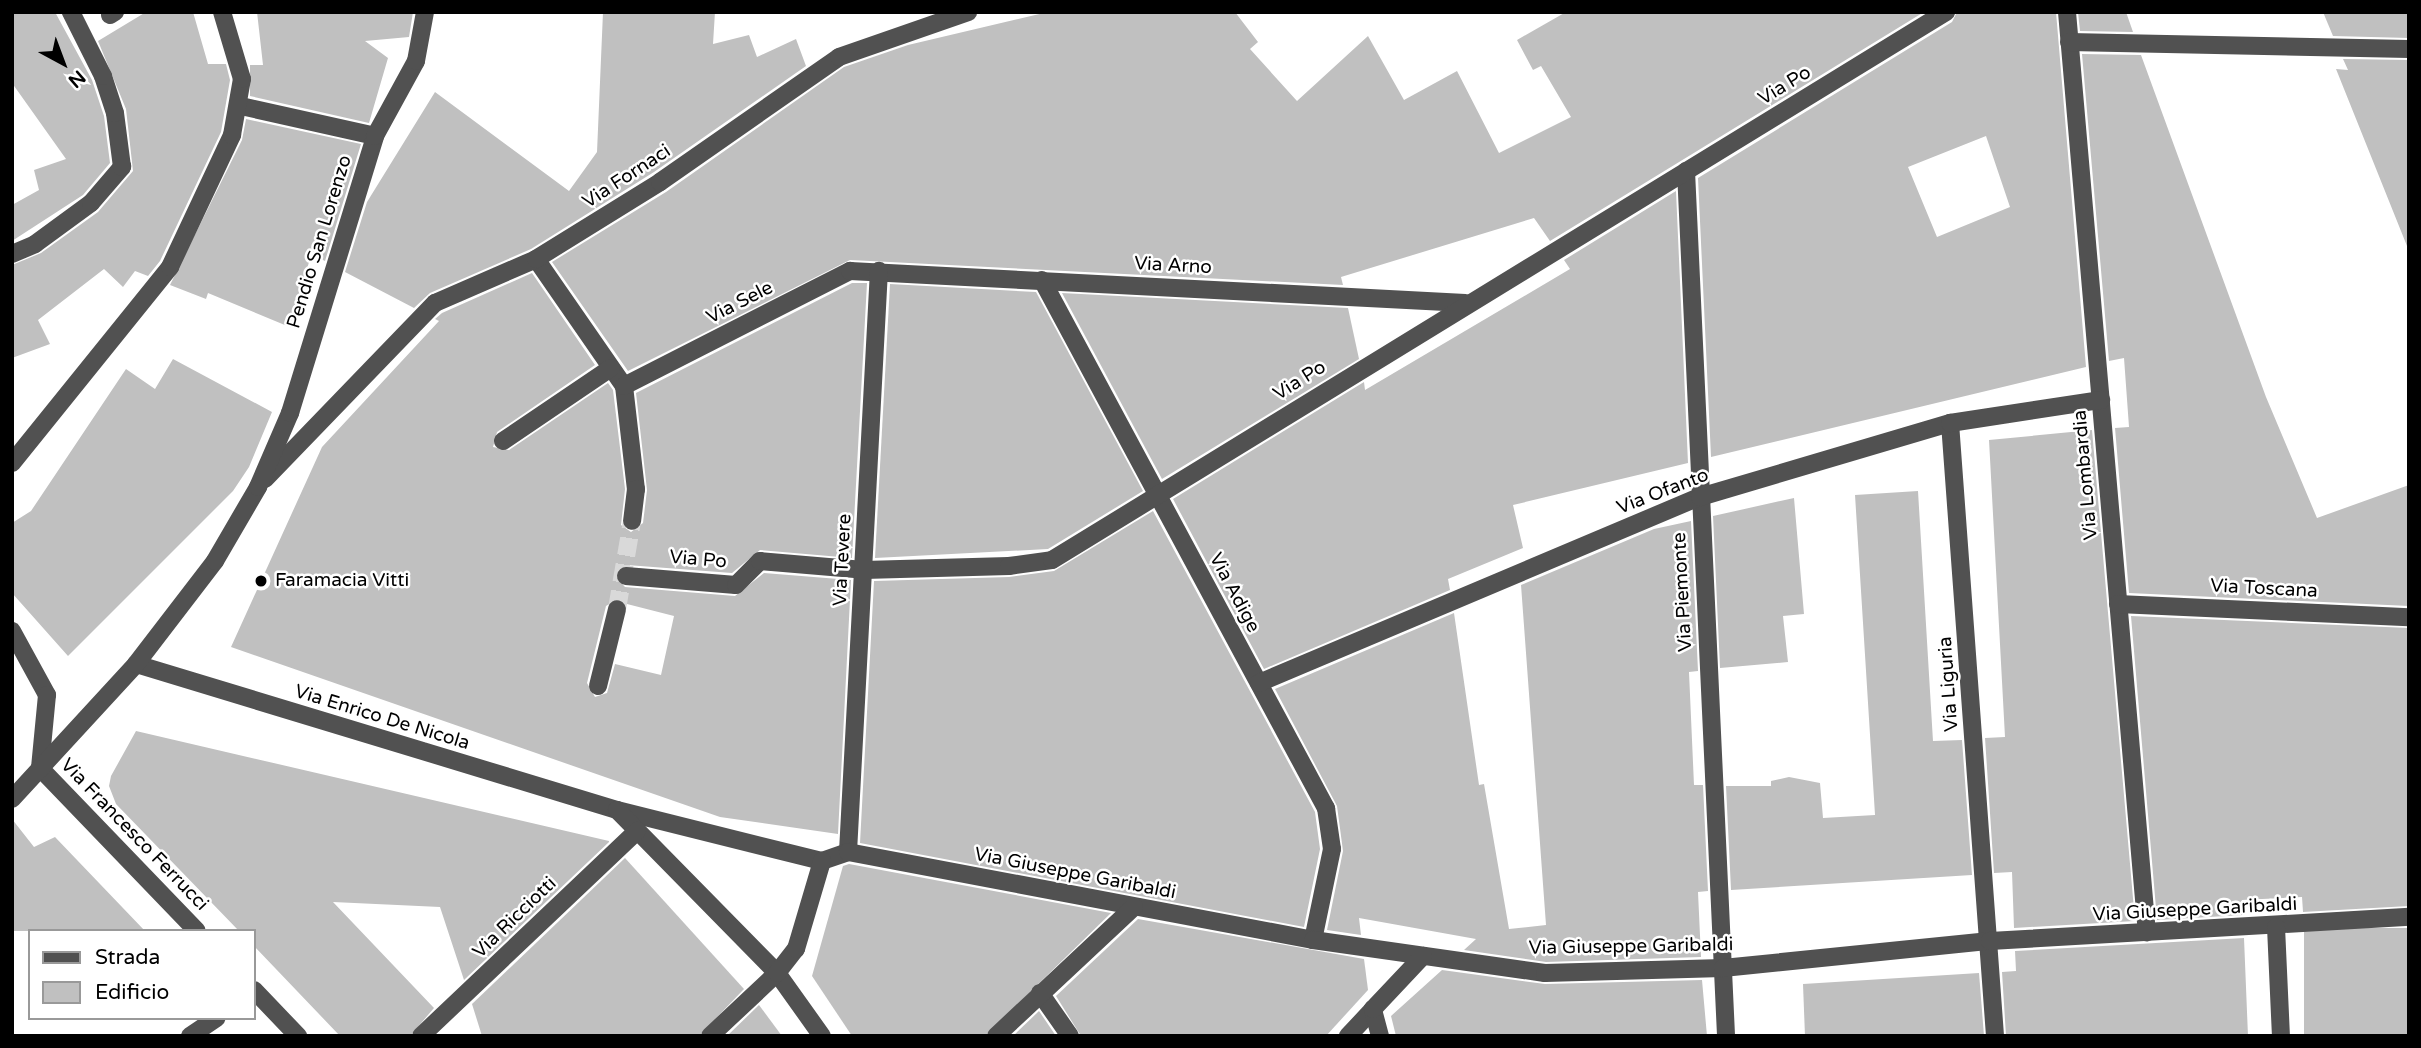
<!DOCTYPE html>
<style>
body{margin:0}
#map{position:relative;width:2421px;height:1048px;overflow:hidden;background:#fff;font-family:"Varela Round",sans-serif}
div>[style]{position:absolute}
.building>*{inset:0;background:#c0c0c0;transform-origin:0 0}
.minor-tunnel>*{height:18px;margin-top:-9px;transform-origin:0;background:repeating-linear-gradient(90deg,#d9d9d9 0 18px,transparent 0 27px)}
.minor>*{height:18px;margin:-9px;padding:0 9px;transform-origin:9px;border-radius:9px;background:#515151}
.dots>*{width:19px;height:19px;translate:-50% -50%;box-sizing:border-box;border:4px solid #fff;border-radius:50%}
span{translate:-50% -50%;white-space:nowrap;text-align:center;line-height:1.15;-webkit-text-stroke:5px #fff;paint-order:stroke}
.street-label{font-size:19px;color:#000}
.poi-label{font-size:19px;color:#000}
.left{translate:0 -50%;text-align:left}
.frame{position:absolute;inset:0;border:14px solid #000;pointer-events:none}
.legend{position:absolute;left:28px;top:929px;width:228px;height:91px;box-sizing:border-box;background:#fff;border:2px solid #999;margin:0;padding:9px 12px;list-style:none;font-size:21px;color:#000}
.legend li{display:flex;align-items:center;gap:14px;height:35px}
.legend b{width:35px;border:2px solid #999}
.north{position:absolute;left:28px;top:28px;width:70px;height:70px;-webkit-text-stroke:5px #fff;paint-order:stroke;rotate:139deg;font-size:19px;font-weight:700;line-height:28px;text-align:center;color:#000}
.north::after{content:'';display:block;margin:auto;width:24px;height:32px;background:#000;clip-path:polygon(50% 0,100% 100%,50% 72%,0 100%)}
</style>
<div id="map">
<div class="building">
<i style="clip-path:polygon(12px 12px,55px 12px,92px 80px,104px 116px,110px 163px,83px 195px,12px 241px,12px 205px,39px 190px,34px 170px,66px 159px,12px 83px)"></i>
<i style="clip-path:polygon(146px 12px,193px 12px,208px 64px,226px 64px,230px 80px,221px 132px,160px 261px,148px 276px,135px 271px,123px 287px,104px 269px,38px 320px,50px 344px,12px 358px,12px 265px,41px 253px,98px 212px,133px 171px,126px 109px,98px 41px)"></i>
<i style="clip-path:polygon(257px 12px,413px 12px,409px 37px,365px 41px,388px 58px,369px 123px,250px 96px,250px 65px,263px 65px)"></i>
<i style="clip-path:polygon(603px 12px,715px 12px,713px 44px,749px 35px,757px 57px,796px 39px,806px 66px,654px 172px,531px 249px,430px 293px,414px 308px,345px 272px,367px 202px,435px 92px,569px 191px,597px 152px)"></i>
<i style="clip-path:polygon(1048px 12px,1235px 12px,1258px 42px,1250px 49px,1297px 101px,1368px 36px,1404px 100px,1457px 71px,1499px 153px,1571px 117px,1541px 66px,1533px 70px,1517px 40px,1566px 12px,1924px 12px,1550px 241px,1534px 218px,1341px 277px,1343px 285px,850px 260px,628px 371px,552px 262px,666px 192px,844px 67px,908px 45px)"></i>
<i style="clip-path:polygon(evenodd,1957px 12px,2056px 12px,2086px 367px,1711px 457px,1698px 178px,1952px 22px,1957px 12px,1986px 136px,2010px 207px,1937px 237px,1908px 167px,1986px 136px)"></i>
<i style="clip-path:polygon(2078px 12px,2126px 12px,2133px 32px,2080px 31px)"></i>
<i style="clip-path:polygon(2323px 12px,2409px 12px,2409px 38px,2333px 36px)"></i>
<i style="clip-path:polygon(2082px 54px,2141px 55px,2266px 397px,2317px 518px,2409px 485px,2409px 606px,2129px 593px,2115px 428px,2129px 427px,2124px 358px,2109px 361px)"></i>
<i style="clip-path:polygon(2343px 59px,2409px 60px,2409px 251px,2336px 69px,2348px 70px)"></i>
<i style="clip-path:polygon(246px 119px,361px 144px,325px 261px,311px 254px,292px 328px,208px 293px,206px 299px,170px 285px,242px 140px)"></i>
<i style="clip-path:polygon(1676px 191px,1688px 463px,1513px 505px,1523px 548px,1448px 579px,1450px 590px,1264px 669px,1173px 499px,1364px 382px,1365px 390px,1570px 269px,1564px 260px)"></i>
<i style="clip-path:polygon(evenodd,532px 273px,595px 365px,497px 432px,493px 447px,509px 450px,608px 383px,613px 390px,625px 489px,621px 525px,631px 532px,643px 523px,647px 490px,636px 393px,852px 283px,867px 283px,852px 558px,760px 550px,732px 573px,627px 565px,615px 576px,625px 587px,735px 596px,764px 573px,851px 580px,838px 834px,720px 817px,231px 647px,322px 447px,439px 321px,435px 319px,442px 313px,532px 273px,619px 598px,627px 604px,674px 616px,661px 675px,615px 664px,607px 693px,595px 697px,587px 683px,606px 606px,619px 598px)"></i>
<i style="clip-path:polygon(890px 284px,1036px 292px,1143px 491px,1048px 549px,875px 558px)"></i>
<i style="clip-path:polygon(1062px 293px,1348px 308px,1359px 359px,1162px 479px)"></i>
<i style="clip-path:polygon(173px 359px,272px 412px,249px 467px,233px 491px,68px 656px,12px 593px,12px 523px,31px 511px,126px 369px,155px 389px)"></i>
<i style="clip-path:polygon(2092px 430px,2135px 921px,2014px 928px,2012px 872px,1994px 873px,1985px 738px,2005px 737px,1989px 440px)"></i>
<i style="clip-path:polygon(1918px 491px,1933px 741px,1962px 740px,1972px 875px,1731px 890px,1726px 786px,1771px 786px,1771px 781px,1789px 777px,1820px 783px,1823px 818px,1875px 815px,1855px 495px)"></i>
<i style="clip-path:polygon(1794px 498px,1804px 614px,1783px 616px,1788px 662px,1720px 668px,1713px 516px)"></i>
<i style="clip-path:polygon(1153px 511px,1315px 812px,1320px 849px,1304px 927px,860px 843px,874px 581px,1009px 577px,1054px 571px)"></i>
<i style="clip-path:polygon(1691px 521px,1698px 671px,1689px 672px,1694px 785px,1703px 785px,1708px 891px,1698px 892px,1701px 957px,1546px 962px,1464px 950px,1476px 939px,1359px 918px,1361px 935px,1327px 930px,1343px 851px,1337px 806px,1275px 689px,1454px 613px,1479px 785px,1484px 784px,1509px 929px,1546px 925px,1521px 585px,1654px 529px)"></i>
<i style="clip-path:polygon(2131px 616px,2409px 628px,2409px 906px,2303px 912px,2302px 897px,2242px 900px,2243px 915px,2157px 920px)"></i>
<i style="clip-path:polygon(136px 731px,609px 841px,609px 842px,464px 980px,440px 907px,333px 902px,434px 1008px,410px 1036px,340px 1036px,254px 946px,254px 931px,239px 931px,116px 804px,109px 786px,111px 776px)"></i>
<i style="clip-path:polygon(12px 819px,34px 847px,55px 837px,145px 931px,12px 931px)"></i>
<i style="clip-path:polygon(625px 858px,744px 989px,699px 1036px,482px 1036px,472px 1004px)"></i>
<i style="clip-path:polygon(849px 864px,1111px 913px,985px 1036px,852px 1036px,812px 976px,843px 866px)"></i>
<i style="clip-path:polygon(1138px 919px,1364px 959px,1368px 990px,1326px 1036px,1081px 1036px,1056px 996px)"></i>
<i style="left:2409px;top:928px;width:108px;height:105px;rotate:90deg"></i>
<i style="clip-path:polygon(2244px 938px,2248px 1036px,2006px 1036px,2002px 972px,2016px 971px,2015px 951px)"></i>
<i style="clip-path:polygon(1442px 970px,1545px 984px,1702px 980px,1707px 1036px,1396px 1036px,1391px 1016px)"></i>
<i style="clip-path:polygon(1979px 973px,1984px 1036px,1805px 1036px,1803px 984px)"></i>
<i style="clip-path:polygon(759px 1005px,782px 1036px,727px 1036px)"></i>
<i style="clip-path:polygon(1039px 1011px,1056px 1036px,1013px 1036px)"></i>
</div>
<div class="minor-tunnel">
<i style="left:617px;top:609px;width:89px;rotate:-80.3deg"></i>
</div>
<div class="minor">
<i style="left:2067px;top:12px;width:924px;rotate:85.04deg"></i>
<i style="left:110px;top:15px;width:6px;rotate:-31deg"></i>
<i style="left:2069px;top:42px;width:340px;rotate:1.2deg"></i>
<i style="left:241px;top:106px;width:137px;rotate:12.6deg"></i>
<i style="left:1686px;top:171px;width:866px;rotate:87.35deg"></i>
<i style="left:12px;top:254px;width:25px;rotate:-23deg"></i>
<i style="left:35px;top:244px;width:69px;rotate:-36.2deg"></i>
<i style="left:91px;top:203px;width:48px;rotate:-49.3deg"></i>
<i style="left:122px;top:167px;width:54px;rotate:-97.4deg"></i>
<i style="left:115px;top:113px;width:39px;rotate:-108deg"></i>
<i style="left:103px;top:76px;width:72px;rotate:-116.6deg"></i>
<i style="left:536px;top:259px;width:155px;rotate:55.3deg"></i>
<i style="left:624px;top:386px;width:104px;rotate:83.4deg"></i>
<i style="left:636px;top:489px;width:32px;rotate:97deg"></i>
<i style="left:1042px;top:280px;width:600px;rotate:61.73deg"></i>
<i style="left:1326px;top:808px;width:41px;rotate:81.7deg"></i>
<i style="left:1332px;top:849px;width:93px;rotate:101.8deg"></i>
<i style="left:624px;top:386px;width:254px;rotate:-27deg"></i>
<i style="left:850px;top:271px;width:616px;rotate:2.98deg"></i>
<i style="left:1950px;top:423px;width:615px;rotate:85.8deg"></i>
<i style="left:503px;top:441px;width:130px;rotate:-34.1deg"></i>
<i style="left:12px;top:463px;width:252px;rotate:-51.1deg"></i>
<i style="left:170px;top:267px;width:146px;rotate:-64.8deg"></i>
<i style="left:232px;top:135px;width:57px;rotate:-79.9deg"></i>
<i style="left:242px;top:79px;width:70px;rotate:-106.6deg"></i>
<i style="left:265px;top:479px;width:245px;rotate:-46deg"></i>
<i style="left:435px;top:303px;width:110px;rotate:-23.5deg"></i>
<i style="left:536px;top:259px;width:146px;rotate:-31.8deg"></i>
<i style="left:660px;top:182px;width:218px;rotate:-34.9deg"></i>
<i style="left:839px;top:57px;width:137px;rotate:-19.2deg"></i>
<i style="left:626px;top:576px;width:110px;rotate:4.7deg"></i>
<i style="left:736px;top:585px;width:34px;rotate:-45deg"></i>
<i style="left:760px;top:561px;width:104px;rotate:4.9deg"></i>
<i style="left:864px;top:570px;width:145px;rotate:-1.6deg"></i>
<i style="left:1009px;top:566px;width:43px;rotate:-7.9deg"></i>
<i style="left:1052px;top:560px;width:1049px;rotate:-31.51deg"></i>
<i style="left:2118px;top:604px;width:291px;rotate:2.6deg"></i>
<i style="left:12px;top:631px;width:73px;rotate:61.3deg"></i>
<i style="left:47px;top:695px;width:73px;rotate:95.5deg"></i>
<i style="left:136px;top:664px;width:503px;rotate:16.88deg"></i>
<i style="left:617px;top:810px;width:211px;rotate:14deg"></i>
<i style="left:1259px;top:683px;width:479px;rotate:-22.9deg"></i>
<i style="left:1700px;top:497px;width:261px;rotate:-16.5deg"></i>
<i style="left:1950px;top:423px;width:153px;rotate:-8.7deg"></i>
<i style="left:598px;top:686px;width:79px;rotate:-76.1deg"></i>
<i style="left:40px;top:768px;width:226px;rotate:46.1deg"></i>
<i style="left:12px;top:799px;width:183px;rotate:-47.4deg"></i>
<i style="left:136px;top:664px;width:130px;rotate:-52.5deg"></i>
<i style="left:215px;top:561px;width:86px;rotate:-59.8deg"></i>
<i style="left:258px;top:487px;width:81px;rotate:-66.6deg"></i>
<i style="left:290px;top:413px;width:290px;rotate:-72.9deg"></i>
<i style="left:375px;top:136px;width:85px;rotate:-61.3deg"></i>
<i style="left:416px;top:61px;width:50px;rotate:-79.6deg"></i>
<i style="left:617px;top:810px;width:228px;rotate:45.5deg"></i>
<i style="left:777px;top:973px;width:77px;rotate:54.5deg"></i>
<i style="left:848px;top:852px;width:582px;rotate:-86.95deg"></i>
<i style="left:822px;top:861px;width:28px;rotate:-19deg"></i>
<i style="left:848px;top:852px;width:473px;rotate:10.7deg"></i>
<i style="left:1313px;top:940px;width:234px;rotate:8.1deg"></i>
<i style="left:1545px;top:973px;width:178px;rotate:-1.6deg"></i>
<i style="left:1723px;top:968px;width:268px;rotate:-5.8deg"></i>
<i style="left:1990px;top:941px;width:420px;rotate:-3.3deg"></i>
<i style="left:2276px;top:927px;width:109px;rotate:87.4deg"></i>
<i style="left:254px;top:990px;width:64px;rotate:46.3deg"></i>
<i style="left:1040px;top:993px;width:52px;rotate:55.1deg"></i>
<i style="left:190px;top:1036px;width:32px;rotate:-34deg"></i>
<i style="left:421px;top:1036px;width:298px;rotate:-43.5deg"></i>
<i style="left:710px;top:1036px;width:92px;rotate:-43.2deg"></i>
<i style="left:777px;top:973px;width:31px;rotate:-52deg"></i>
<i style="left:796px;top:949px;width:92px;rotate:-73.5deg"></i>
<i style="left:996px;top:1036px;width:189px;rotate:-43.1deg"></i>
<i style="left:1348px;top:1036px;width:37px;rotate:-47deg"></i>
<i style="left:1380px;top:1036px;width:28px;rotate:-105deg"></i>
<i style="left:1373px;top:1009px;width:73px;rotate:-46.7deg"></i>
</div>
<div class="dots">
<i style="left:261px;top:581px;background:#000"></i>
</div>
<div class="street-label">
<span style="left:1785px;top:86px;rotate:-31deg">Via Po</span>
<span style="left:627px;top:177px;rotate:-33deg">Via Fornaci</span>
<span style="left:320px;top:242px;rotate:-73deg">Pendio San Lorenzo</span>
<span style="left:1173px;top:266px;rotate:3deg">Via Arno</span>
<span style="left:740px;top:303px;rotate:-27deg">Via Sele</span>
<span style="left:1300px;top:381px;rotate:-32deg">Via Po</span>
<span style="left:2086px;top:475px;rotate:-95deg">Via Lombardia</span>
<span style="left:1663px;top:492px;rotate:-21deg">Via Ofanto</span>
<span style="left:698px;top:560px;rotate:5deg">Via Po</span>
<span style="left:843px;top:560px;rotate:-87deg">Via Tevere</span>
<span style="left:2264px;top:589px;rotate:3deg">Via Toscana</span>
<span style="left:1683px;top:592px;rotate:-93deg">Via Piemonte</span>
<span style="left:1234px;top:593px;rotate:62deg">Via Adige</span>
<span style="left:1949px;top:684px;rotate:-94deg">Via Liguria</span>
<span style="left:382px;top:718px;rotate:17deg">Via Enrico De Nicola</span>
<span style="left:134px;top:835px;rotate:46deg">Via Francesco Ferrucci</span>
<span style="left:1075px;top:874px;rotate:11deg">Via Giuseppe Garibaldi</span>
<span style="left:2195px;top:910px;rotate:-3deg">Via Giuseppe Garibaldi</span>
<span style="left:515px;top:918px;rotate:-44deg">Via Ricciotti</span>
<span style="left:1631px;top:947px;rotate:-1deg">Via Giuseppe Garibaldi</span>
</div>
<div class="poi-label">
<span class="left" style="left:275px;top:581px">Faramacia Vitti</span>
</div>
<div class="frame"></div>
<ul class="legend">
<li><b style="height:9px;background:#515151"></b>Strada</li>
<li><b style="height:19px;background:#c0c0c0"></b>Edificio</li>
</ul>
<div class="north">N</div>
</div>
